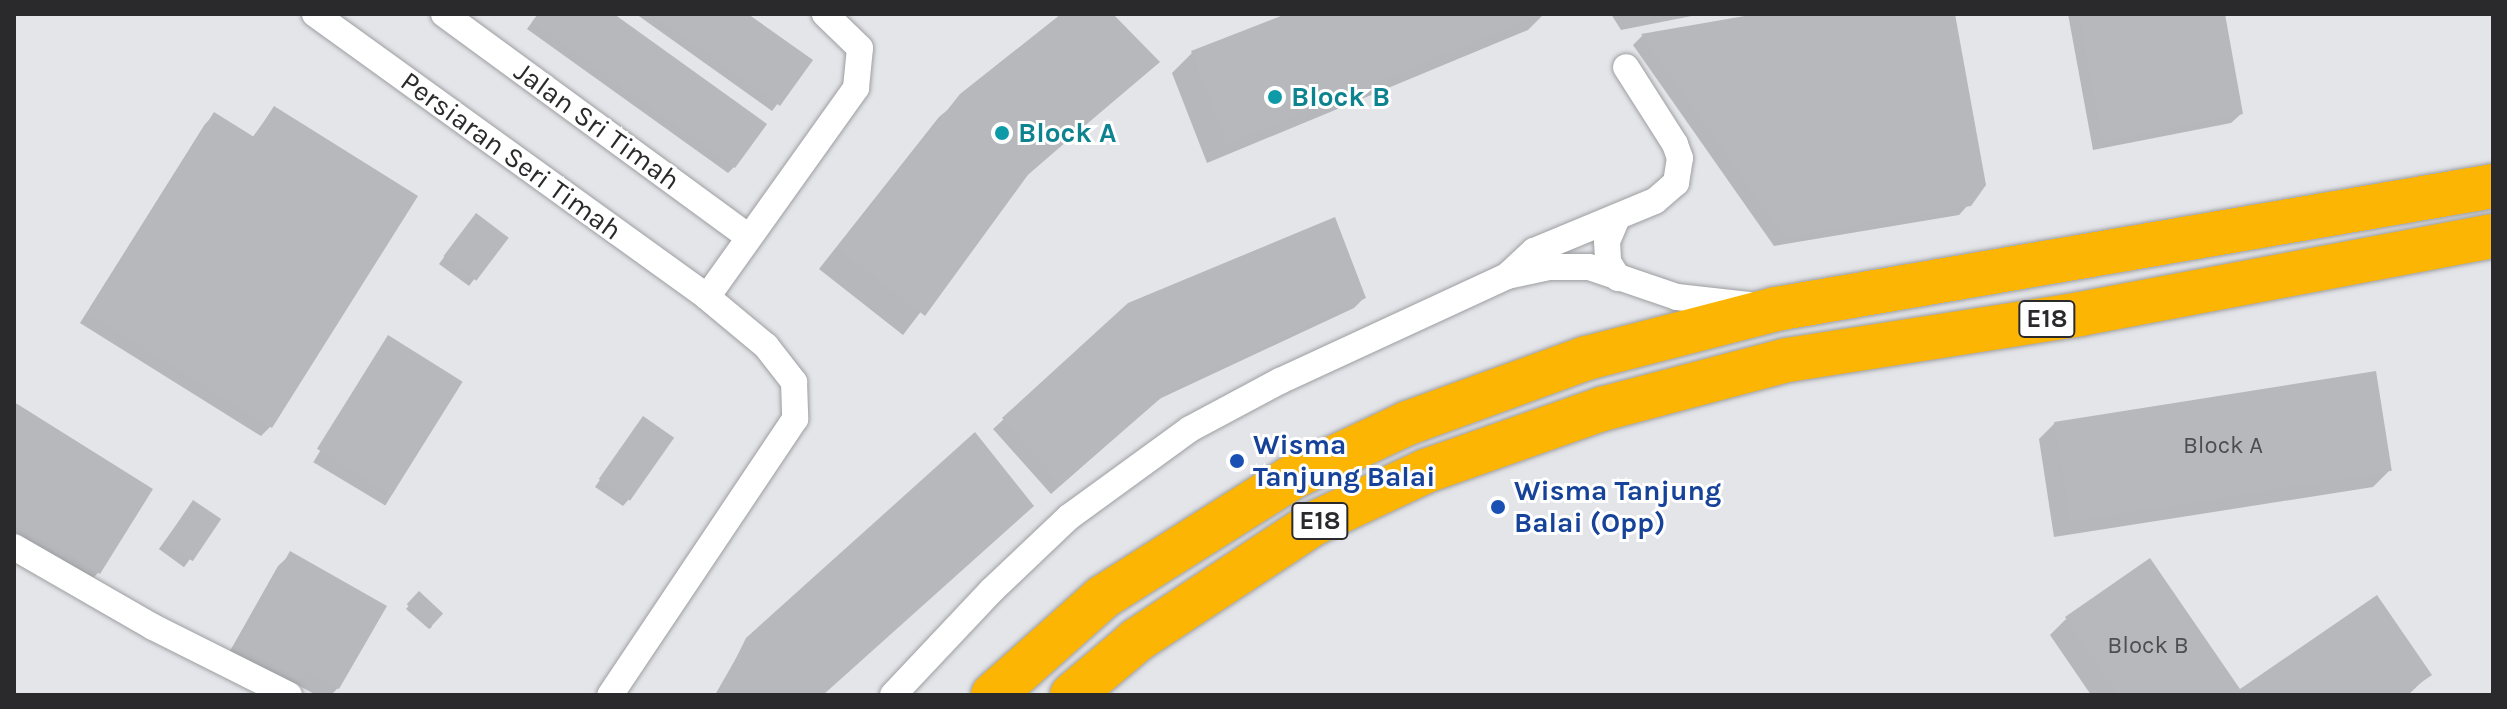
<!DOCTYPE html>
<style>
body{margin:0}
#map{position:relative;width:2507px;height:709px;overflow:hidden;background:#e4e5e9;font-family:Karla,sans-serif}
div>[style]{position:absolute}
.shadow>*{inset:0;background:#0003;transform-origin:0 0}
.building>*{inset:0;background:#b7b8bc;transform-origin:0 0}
.roads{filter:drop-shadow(0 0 2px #9d9ea1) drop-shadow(0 0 2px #9d9ea1)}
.minor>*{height:26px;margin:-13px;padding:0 13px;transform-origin:13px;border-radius:13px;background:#fff}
.motorway>*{height:44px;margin:-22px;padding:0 22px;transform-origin:22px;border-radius:22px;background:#fdb503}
.dots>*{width:22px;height:22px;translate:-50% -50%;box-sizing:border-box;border:4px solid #fff;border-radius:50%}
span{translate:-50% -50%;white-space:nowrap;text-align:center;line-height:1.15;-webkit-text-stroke:6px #fff;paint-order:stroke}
.number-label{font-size:24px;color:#4d4e50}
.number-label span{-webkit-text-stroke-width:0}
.shield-label span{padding:2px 6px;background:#fff;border:2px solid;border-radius:6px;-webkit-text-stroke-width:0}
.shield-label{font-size:26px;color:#2a2a2c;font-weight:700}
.culture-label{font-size:28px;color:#0d838f;font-weight:700}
.left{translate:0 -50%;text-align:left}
.street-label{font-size:28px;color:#2a2a2c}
.transit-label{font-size:28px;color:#164399;font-weight:700}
.frame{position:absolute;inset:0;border:16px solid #2a2a2c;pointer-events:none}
</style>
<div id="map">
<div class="shadow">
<i style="clip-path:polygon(538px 14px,610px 14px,734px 167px,728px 173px,527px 29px)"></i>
<i style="clip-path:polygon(636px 14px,744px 14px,810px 61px,772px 111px)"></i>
<i style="clip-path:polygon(1064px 14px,1110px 14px,1158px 62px,1022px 180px,903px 335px,819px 269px,939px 117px)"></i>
<i style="clip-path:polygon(1292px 14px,1544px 14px,1528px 30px,1207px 163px,1172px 73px,1193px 52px)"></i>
<i style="clip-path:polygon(1611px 14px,1702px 14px,1621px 30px)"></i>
<i style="clip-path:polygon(1768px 14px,1953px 14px,1969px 204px,1959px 215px,1774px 246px,1633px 45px,1642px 36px)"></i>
<i style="clip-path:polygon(2068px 14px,2223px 14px,2241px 114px,2231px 123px,2093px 150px)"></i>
<i style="clip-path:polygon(274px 108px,270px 427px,261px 436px,80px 323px,205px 124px,215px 114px,252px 138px)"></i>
<i style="clip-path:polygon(470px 222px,506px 238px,469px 286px,439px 264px)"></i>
<i style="clip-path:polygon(1364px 298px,1354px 308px,1157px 400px,1051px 494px,993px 429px,1130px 304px)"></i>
<i style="left:388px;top:338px;width:84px;height:145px;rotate:31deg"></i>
<i style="clip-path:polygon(14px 405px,98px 573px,86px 585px,14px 553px)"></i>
<i style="clip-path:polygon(2055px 423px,2389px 471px,2373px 487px,2054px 537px,2039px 439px)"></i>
<i style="clip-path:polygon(637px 425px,629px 499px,623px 506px,595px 487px)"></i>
<i style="left:193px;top:502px;width:31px;height:58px;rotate:36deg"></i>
<i style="clip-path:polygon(291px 554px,338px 688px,331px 695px,316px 695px,296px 684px,287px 693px,226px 658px,278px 566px)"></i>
<i style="clip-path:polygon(419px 594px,432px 627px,429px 629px,406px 609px)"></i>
<i style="clip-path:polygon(2066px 619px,2240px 692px,2429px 675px,2408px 695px,2091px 695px,2050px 635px)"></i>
<i style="clip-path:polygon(747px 639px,821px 695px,715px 695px)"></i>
</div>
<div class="building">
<i style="clip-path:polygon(538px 14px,614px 14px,767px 124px,735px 168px,532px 22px)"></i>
<i style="clip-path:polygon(651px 14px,748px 14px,813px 60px,780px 106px)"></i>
<i style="clip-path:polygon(1061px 14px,1113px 14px,1160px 62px,1030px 172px,925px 316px,838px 248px,960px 94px)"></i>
<i style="clip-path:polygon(1286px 14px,1542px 14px,1227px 144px,1191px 51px)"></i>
<i style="clip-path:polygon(1756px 14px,1955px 14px,1986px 185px,1971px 206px,1784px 237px,1641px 34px)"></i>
<i style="clip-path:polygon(2079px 14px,2225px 14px,2243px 114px,2102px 141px)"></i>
<i style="clip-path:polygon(274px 106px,418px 196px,272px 428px,88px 313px,214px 112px,254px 137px)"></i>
<i style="left:476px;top:213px;width:41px;height:54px;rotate:37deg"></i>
<i style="clip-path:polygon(1335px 217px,1366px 298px,1169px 391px,1061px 485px,1002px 418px,1128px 303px)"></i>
<i style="left:388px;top:335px;width:88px;height:134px;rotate:32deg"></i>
<i style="left:2376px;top:371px;width:101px;height:326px;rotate:81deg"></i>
<i style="clip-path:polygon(14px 402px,153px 489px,100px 574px,66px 553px,60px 562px,14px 533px,14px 481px,19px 473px,14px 470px)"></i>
<i style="left:643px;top:416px;width:38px;height:77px;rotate:35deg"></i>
<i style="clip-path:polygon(975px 432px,1034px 506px,823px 695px,718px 695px,746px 638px)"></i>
<i style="left:193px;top:500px;width:34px;height:51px;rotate:34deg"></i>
<i style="clip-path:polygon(290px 551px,387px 606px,339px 689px,308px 671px,301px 682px,237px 646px)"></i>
<i style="clip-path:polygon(2150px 558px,2240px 689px,2377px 595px,2432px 675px,2403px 695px,2118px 695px,2065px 617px)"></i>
<i style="left:419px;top:591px;width:33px;height:18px;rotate:43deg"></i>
</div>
<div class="roads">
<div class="minor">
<i style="left:315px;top:14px;width:483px;rotate:35.8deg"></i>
<i style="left:707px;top:297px;width:77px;rotate:39.7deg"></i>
<i style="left:766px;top:346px;width:46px;rotate:52.1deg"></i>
<i style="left:794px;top:382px;width:37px;rotate:88deg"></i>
<i style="left:795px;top:419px;width:332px;rotate:123.8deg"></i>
<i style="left:444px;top:14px;width:378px;rotate:36.2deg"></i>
<i style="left:1617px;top:218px;width:25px;rotate:113deg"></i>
<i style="left:1607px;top:241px;width:21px;rotate:87deg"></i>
<i style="left:1608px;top:262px;width:19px;rotate:58deg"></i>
<i style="left:1507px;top:276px;width:37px;rotate:-43deg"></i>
<i style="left:1534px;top:251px;width:131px;rotate:-22.5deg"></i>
<i style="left:1655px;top:201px;width:28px;rotate:-41deg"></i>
<i style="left:1676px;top:183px;width:25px;rotate:-81deg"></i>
<i style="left:1680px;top:158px;width:15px;rotate:-110deg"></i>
<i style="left:1675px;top:144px;width:91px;rotate:-122.5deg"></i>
<i style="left:707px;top:297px;width:257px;rotate:-54.5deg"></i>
<i style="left:856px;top:88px;width:40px;rotate:-84.3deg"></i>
<i style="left:860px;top:48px;width:49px;rotate:-135.8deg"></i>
<i style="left:14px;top:547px;width:160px;rotate:29.9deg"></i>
<i style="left:153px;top:627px;width:152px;rotate:26.6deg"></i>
<i style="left:893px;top:695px;width:143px;rotate:-46.7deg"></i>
<i style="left:991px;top:591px;width:108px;rotate:-43.5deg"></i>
<i style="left:1069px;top:517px;width:150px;rotate:-36deg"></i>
<i style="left:1190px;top:429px;width:102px;rotate:-28.1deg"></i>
<i style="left:1280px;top:381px;width:250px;rotate:-24.8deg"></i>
<i style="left:1507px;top:276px;width:43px;rotate:-12.1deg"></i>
<i style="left:1549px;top:267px;width:40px"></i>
<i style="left:1589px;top:267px;width:93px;rotate:18.8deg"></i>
<i style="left:1677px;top:297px;width:72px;rotate:6.3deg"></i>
</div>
<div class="motorway">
<i style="left:993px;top:695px;width:147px;rotate:-41.7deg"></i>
<i style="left:1103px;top:597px;width:222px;rotate:-32.3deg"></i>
<i style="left:1291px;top:478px;width:129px;rotate:-25.2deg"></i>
<i style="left:1408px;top:423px;width:190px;rotate:-20deg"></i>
<i style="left:1587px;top:358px;width:195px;rotate:-14.5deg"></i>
<i style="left:1776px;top:309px;width:727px;rotate:-9.73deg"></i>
<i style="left:1072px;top:695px;width:85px;rotate:-40.2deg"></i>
<i style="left:1137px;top:640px;width:211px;rotate:-33.4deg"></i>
<i style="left:1313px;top:524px;width:125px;rotate:-25.1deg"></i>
<i style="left:1426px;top:471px;width:187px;rotate:-19.4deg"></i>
<i style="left:1602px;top:409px;width:191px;rotate:-14.8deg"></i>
<i style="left:1787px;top:360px;width:297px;rotate:-8.9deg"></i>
<i style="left:2080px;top:314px;width:420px;rotate:-10.7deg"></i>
</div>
</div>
<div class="dots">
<i style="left:1275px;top:97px;background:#0f9aa8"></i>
<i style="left:1002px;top:133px;background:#0f9aa8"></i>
<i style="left:1237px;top:461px;background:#1a4fb4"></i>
<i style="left:1498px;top:507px;background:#1a4fb4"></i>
</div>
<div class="number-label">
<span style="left:2223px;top:446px">Block A</span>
<span style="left:2148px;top:646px">Block B</span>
</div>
<div class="shield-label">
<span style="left:2047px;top:319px">E18</span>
<span style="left:1320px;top:521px">E18</span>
</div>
<div class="culture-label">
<span class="left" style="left:1291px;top:97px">Block B</span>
<span class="left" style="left:1018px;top:133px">Block A</span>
</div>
<div class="street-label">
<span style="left:597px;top:126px;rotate:36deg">Jalan Sri Timah</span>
<span style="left:511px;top:156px;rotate:36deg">Persiaran Seri Timah</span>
</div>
<div class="transit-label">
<span class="left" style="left:1253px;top:461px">Wisma<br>Tanjung Balai</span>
<span class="left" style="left:1514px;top:507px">Wisma Tanjung<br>Balai (Opp)</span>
</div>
<div class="frame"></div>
</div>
